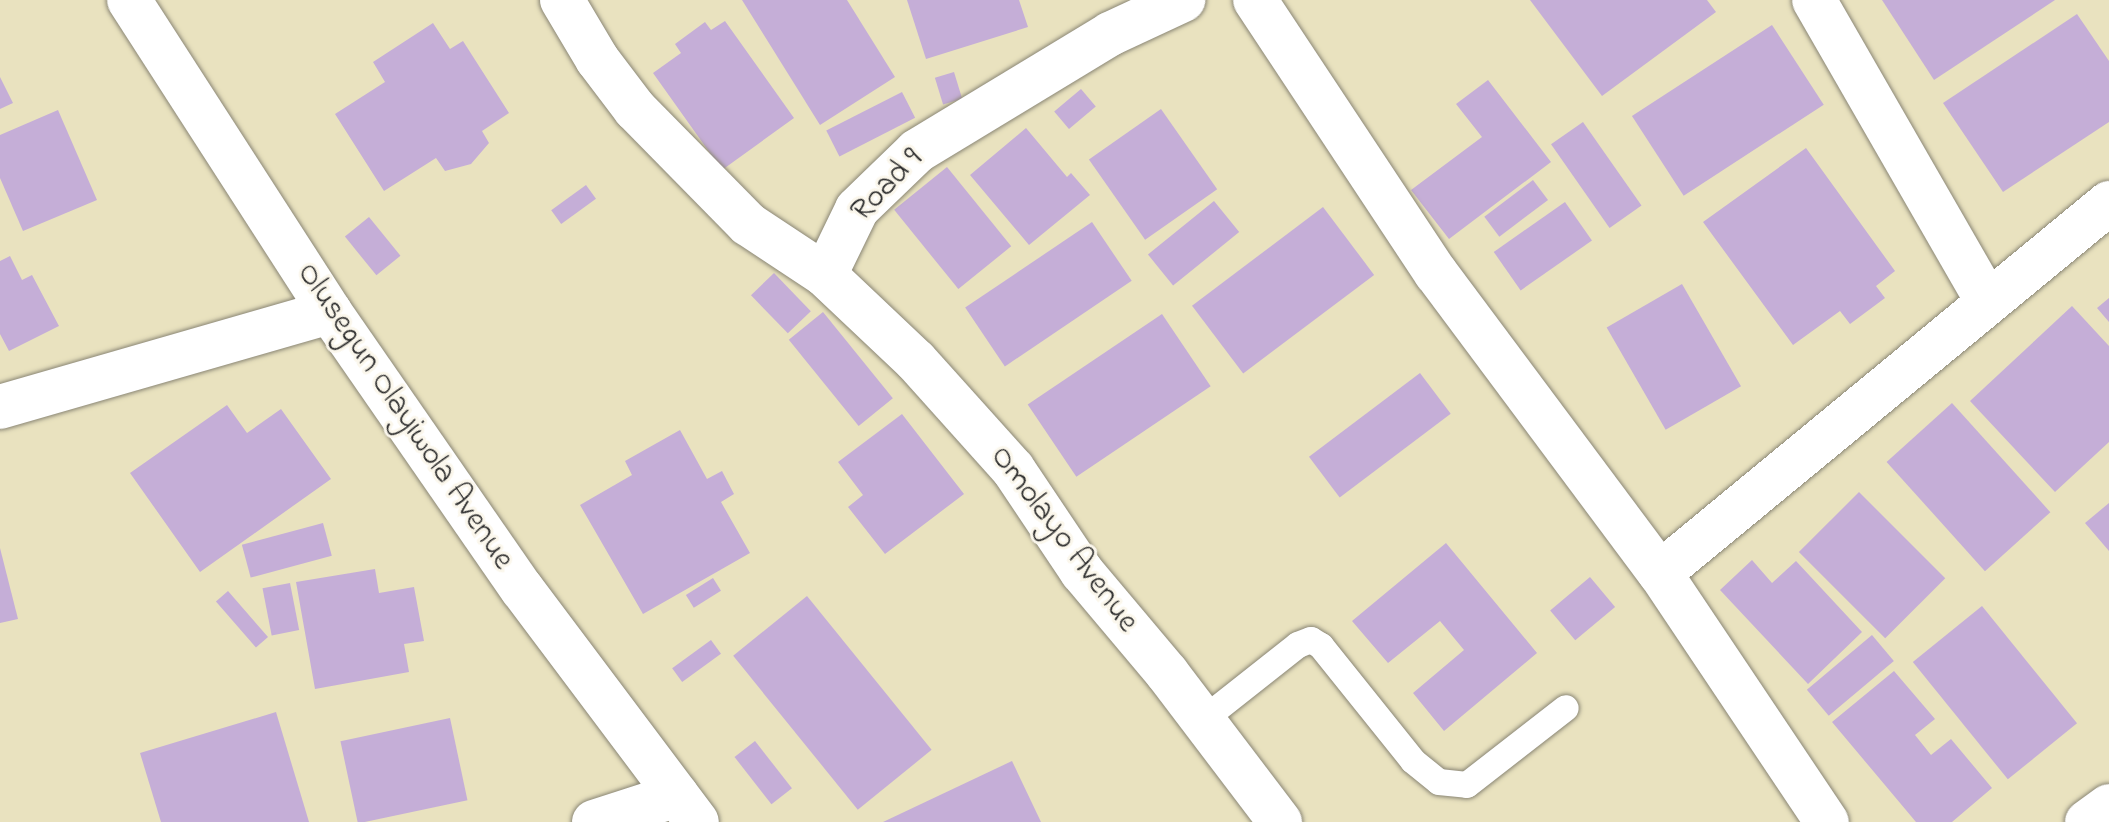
<!DOCTYPE html>
<style>
body{margin:0}
#map{position:relative;width:2109px;height:822px;overflow:hidden;background:#e9e2bf;font-family:"Indie Flower",sans-serif}
div>[style]{position:absolute}
.building>*{inset:0;background:#c5aed7;transform-origin:0 0}
.roads{filter:drop-shadow(0 0 2px #8a8675) drop-shadow(0 0 2px #8a8675)}
.lane>*{height:26px;margin:-13px;padding:0 13px;transform-origin:13px;border-radius:13px;background:#fff}
.street>*{height:44px;margin:-22px;padding:0 22px;transform-origin:22px;border-radius:22px;background:#fff}
span{translate:-50% -50%;white-space:nowrap;text-align:center;line-height:1.15;-webkit-text-stroke:6px #fbf7ec;paint-order:stroke}
.street-label{font-size:32px;color:#2b2b2b}
</style>
<div id="map">
<div class="building">
<i style="clip-path:polygon(742px 0,847px 0,895px 77px,820px 125px)"></i>
<i style="clip-path:polygon(907px 0,1019px 0,1028px 27px,926px 59px)"></i>
<i style="clip-path:polygon(1530px 0,1707px 0,1716px 12px,1602px 96px)"></i>
<i style="clip-path:polygon(1882px 0,2055px 0,1934px 80px)"></i>
<i style="clip-path:polygon(2077px 14px,2109px 61px,2109px 122px,2003px 192px,1943px 103px)"></i>
<i style="clip-path:polygon(725px 21px,794px 118px,722px 170px,653px 73px,681px 53px,675px 44px,705px 22px,711px 30px)"></i>
<i style="clip-path:polygon(433px 23px,450px 49px,463px 41px,509px 113px,482px 131px,489px 143px,471px 164px,445px 171px,436px 158px,384px 191px,335px 114px,385px 82px,373px 62px)"></i>
<i style="left:1772px;top:25px;width:95px;height:167px;rotate:57deg"></i>
<i style="left:954px;top:72px;width:28px;height:20px;rotate:73deg"></i>
<i style="clip-path:polygon(0 77px,13px 103px,0 109px)"></i>
<i style="clip-path:polygon(1488px 80px,1551px 162px,1449px 239px,1411px 190px,1482px 137px,1456px 104px)"></i>
<i style="left:1081px;top:89px;width:23px;height:35px;rotate:50deg"></i>
<i style="left:902px;top:92px;width:29px;height:85px;rotate:63deg"></i>
<i style="left:1161px;top:109px;width:98px;height:88px;rotate:55deg"></i>
<i style="clip-path:polygon(58px 110px,97px 200px,23px 231px,0 178px,0 135px)"></i>
<i style="left:1583px;top:122px;width:102px;height:39px;rotate:55deg"></i>
<i style="clip-path:polygon(1026px 128px,1067px 177px,1071px 173px,1090px 195px,1029px 245px,970px 175px)"></i>
<i style="clip-path:polygon(1806px 148px,1895px 271px,1876px 286px,1885px 298px,1850px 324px,1840px 311px,1793px 345px,1703px 222px)"></i>
<i style="left:947px;top:167px;width:102px;height:68px;rotate:51deg"></i>
<i style="left:1533px;top:180px;width:25px;height:61px;rotate:53deg"></i>
<i style="left:586px;top:185px;width:17px;height:43px;rotate:54deg"></i>
<i style="left:1214px;top:201px;width:40px;height:85px;rotate:51deg"></i>
<i style="left:1565px;top:202px;width:47px;height:87px;rotate:55deg"></i>
<i style="left:1323px;top:207px;width:85px;height:164px;rotate:53deg"></i>
<i style="left:369px;top:217px;width:50px;height:31px;rotate:51deg"></i>
<i style="left:1092px;top:222px;width:71px;height:153px;rotate:56deg"></i>
<i style="clip-path:polygon(10px 256px,22px 280px,32px 275px,59px 326px,9px 351px,0 334px,0 261px)"></i>
<i style="left:774px;top:273px;width:53px;height:32px;rotate:46deg"></i>
<i style="left:1682px;top:284px;width:118px;height:87px;rotate:60deg"></i>
<i style="clip-path:polygon(2109px 298px,2109px 322px,2097px 308px)"></i>
<i style="clip-path:polygon(2072px 306px,2109px 346px,2109px 442px,2055px 492px,1970px 401px)"></i>
<i style="left:823px;top:312px;width:111px;height:44px;rotate:51deg"></i>
<i style="left:1162px;top:314px;width:87px;height:162px;rotate:56deg"></i>
<i style="left:1420px;top:373px;width:51px;height:139px;rotate:53deg"></i>
<i style="left:1952px;top:403px;width:147px;height:88px;rotate:48deg"></i>
<i style="clip-path:polygon(227px 405px,247px 433px,281px 409px,331px 479px,200px 572px,130px 473px)"></i>
<i style="clip-path:polygon(902px 414px,964px 494px,885px 554px,848px 507px,863px 495px,838px 462px)"></i>
<i style="clip-path:polygon(680px 430px,707px 479px,722px 471px,734px 494px,721px 502px,750px 553px,643px 614px,580px 505px,632px 475px,625px 461px)"></i>
<i style="left:1859px;top:492px;width:122px;height:85px;rotate:45deg"></i>
<i style="clip-path:polygon(2109px 503px,2109px 551px,2085px 523px)"></i>
<i style="left:323px;top:523px;width:34px;height:84px;rotate:75deg"></i>
<i style="clip-path:polygon(1446px 543px,1537px 653px,1444px 731px,1413px 693px,1464px 650px,1440px 621px,1388px 663px,1352px 621px)"></i>
<i style="clip-path:polygon(0 548px,18px 619px,0 623px)"></i>
<i style="clip-path:polygon(1752px 560px,1772px 583px,1796px 561px,1862px 632px,1808px 684px,1720px 590px)"></i>
<i style="clip-path:polygon(375px 569px,379px 593px,414px 587px,424px 641px,404px 644px,409px 672px,315px 689px,296px 582px)"></i>
<i style="left:1590px;top:577px;width:39px;height:52px;rotate:50deg"></i>
<i style="left:713px;top:578px;width:15px;height:32px;rotate:58deg"></i>
<i style="left:290px;top:583px;width:48px;height:28px;rotate:79deg"></i>
<i style="left:228px;top:591px;width:61px;height:16px;rotate:49deg"></i>
<i style="left:807px;top:596px;width:198px;height:95px;rotate:51deg"></i>
<i style="left:1982px;top:606px;width:151px;height:89px;rotate:51deg"></i>
<i style="left:1872px;top:635px;width:34px;height:85px;rotate:50deg"></i>
<i style="left:711px;top:640px;width:17px;height:48px;rotate:54deg"></i>
<i style="clip-path:polygon(1894px 671px,1935px 719px,1915px 735px,1931px 755px,1951px 739px,1992px 788px,1952px 822px,1916px 822px,1832px 722px)"></i>
<i style="clip-path:polygon(276px 712px,309px 822px,161px 822px,140px 753px)"></i>
<i style="left:450px;top:718px;width:84px;height:112px;rotate:78deg"></i>
<i style="left:755px;top:741px;width:60px;height:26px;rotate:52deg"></i>
<i style="clip-path:polygon(1012px 761px,1041px 822px,883px 822px)"></i>
</div>
<div class="roads">
<div class="lane">
<i style="left:1203px;top:720px;width:121px;rotate:-38.3deg"></i>
<i style="left:1298px;top:645px;width:14px;rotate:-21deg"></i>
<i style="left:1311px;top:640px;width:12px;rotate:31deg"></i>
<i style="left:1321px;top:646px;width:147px;rotate:51.3deg"></i>
<i style="left:1413px;top:761px;width:33px;rotate:39deg"></i>
<i style="left:1439px;top:782px;width:28px;rotate:6deg"></i>
<i style="left:1467px;top:785px;width:125px;rotate:-37.9deg"></i>
</div>
<div class="street">
<i style="left:129px;top:0;width:371px;rotate:57.2deg"></i>
<i style="left:330px;top:312px;width:337px;rotate:55.3deg"></i>
<i style="left:522px;top:589px;width:291px;rotate:53.1deg"></i>
<i style="left:562px;top:0;width:69px;rotate:59.3deg"></i>
<i style="left:597px;top:59px;width:63px;rotate:52.8deg"></i>
<i style="left:635px;top:109px;width:161px;rotate:45.5deg"></i>
<i style="left:748px;top:224px;width:92px;rotate:33.5deg"></i>
<i style="left:825px;top:275px;width:125px;rotate:43.4deg"></i>
<i style="left:916px;top:361px;width:145px;rotate:48.1deg"></i>
<i style="left:1013px;top:469px;width:124px;rotate:56.2deg"></i>
<i style="left:1082px;top:572px;width:132px;rotate:49.9deg"></i>
<i style="left:1167px;top:673px;width:187px;rotate:52.8deg"></i>
<i style="left:1255px;top:0;width:328px;rotate:56.5deg"></i>
<i style="left:1436px;top:273px;width:374px;rotate:53.3deg"></i>
<i style="left:1660px;top:573px;width:300px;rotate:56.2deg"></i>
<i style="left:1814px;top:0;width:347px;rotate:60.1deg"></i>
<i style="left:825px;top:275px;width:73px;rotate:-64.1deg"></i>
<i style="left:857px;top:209px;width:83px;rotate:-44deg"></i>
<i style="left:917px;top:151px;width:226px;rotate:-31.2deg"></i>
<i style="left:1110px;top:34px;width:81px;rotate:-25deg"></i>
<i style="left:0;top:407px;width:343px;rotate:-16.1deg"></i>
<i style="left:1660px;top:573px;width:582px;rotate:-39.49deg"></i>
<i style="left:594px;top:822px;width:87px;rotate:-18deg"></i>
<i style="left:2087px;top:822px;width:27px;rotate:-36deg"></i>
</div>
</div>
<div class="street-label">
<span style="left:888px;top:186px;rotate:-46deg">Road 9</span>
<span style="left:404px;top:417px;rotate:56deg">Olusegun Olayiwola Avenue</span>
<span style="left:1063px;top:540px;rotate:53deg">Omolayo Avenue</span>
</div>
</div>
